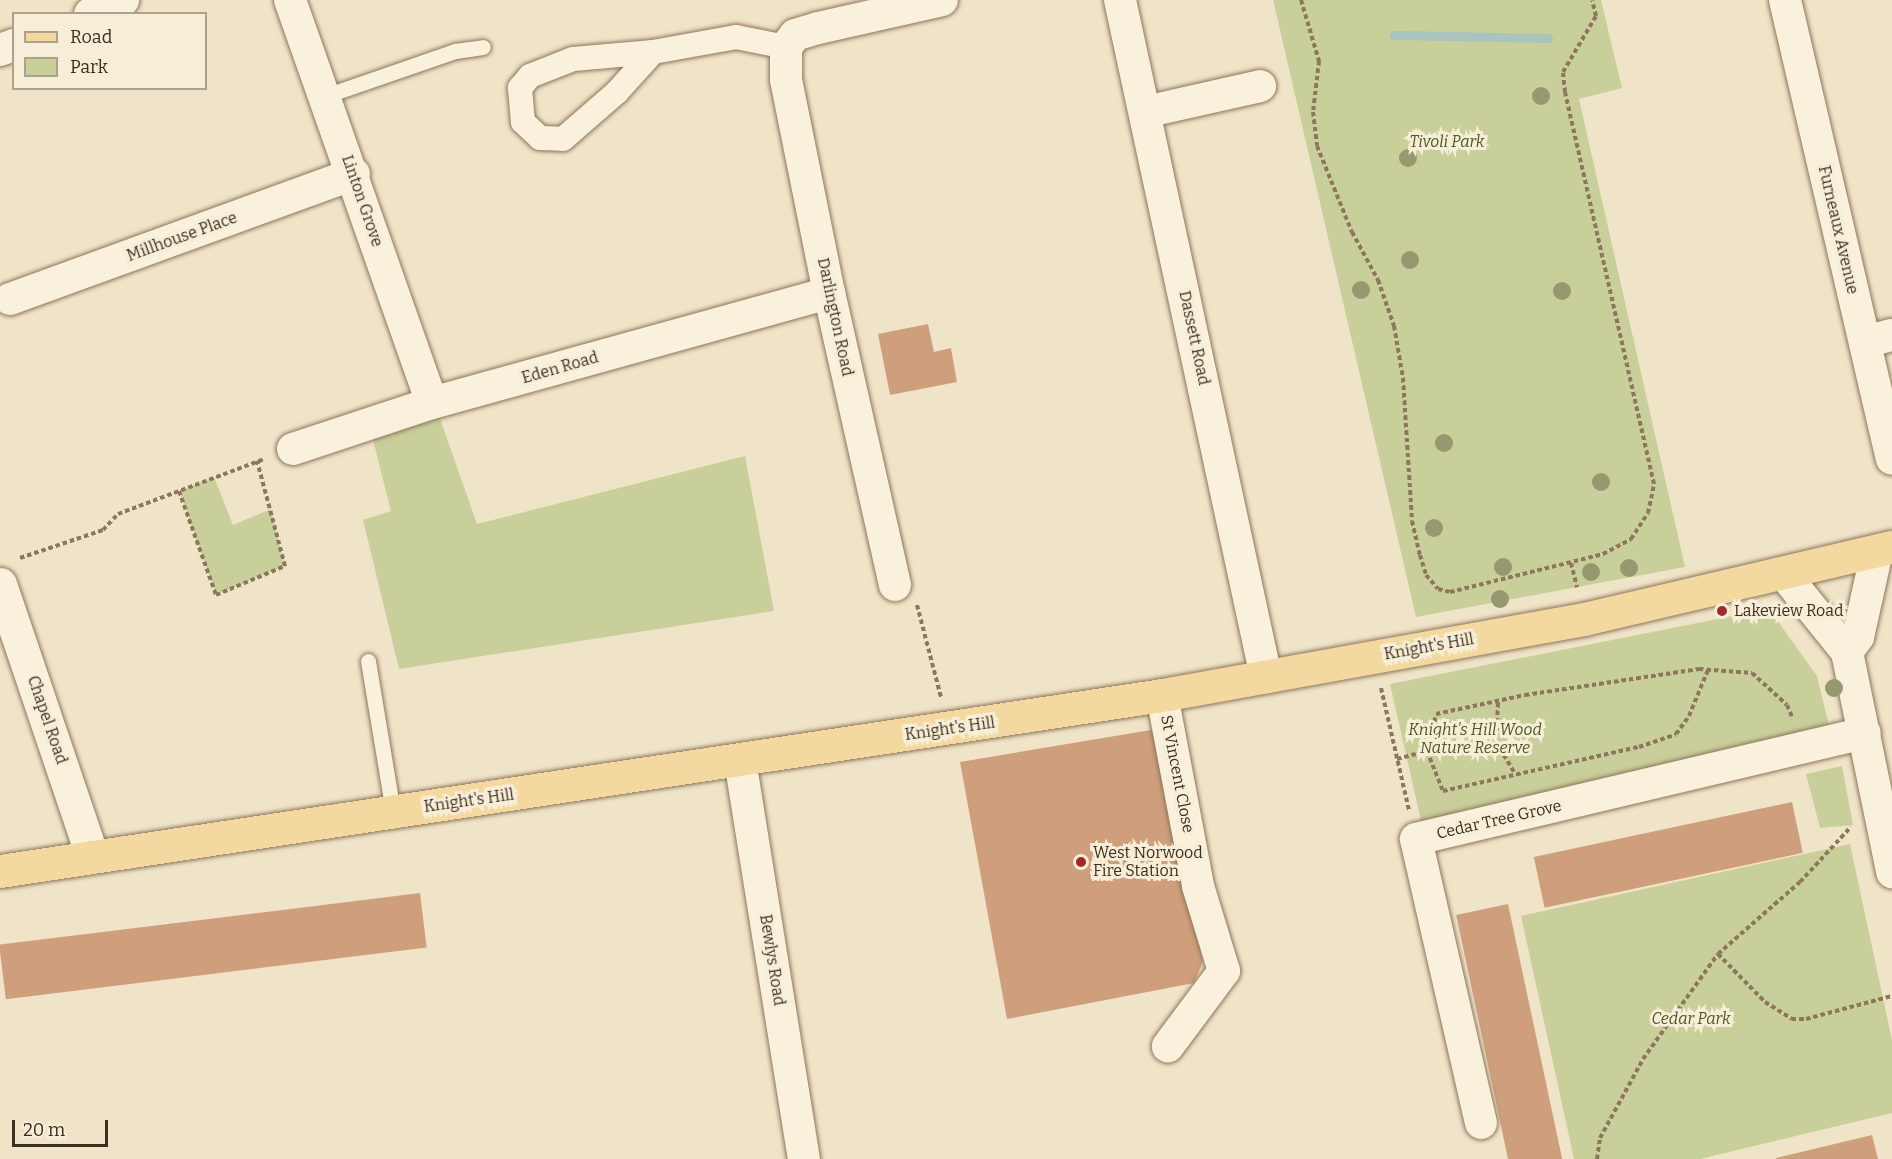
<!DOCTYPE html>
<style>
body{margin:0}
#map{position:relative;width:1892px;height:1159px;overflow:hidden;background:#f0e4c8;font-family:Bitter,serif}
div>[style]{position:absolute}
.green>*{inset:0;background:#c9cf9b}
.stream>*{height:9px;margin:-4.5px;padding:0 4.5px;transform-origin:4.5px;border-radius:4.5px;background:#a9c4bc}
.building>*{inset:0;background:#cf9f7d;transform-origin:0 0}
.path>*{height:4px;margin-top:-2px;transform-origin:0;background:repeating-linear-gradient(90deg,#8d765c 0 4.5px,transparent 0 7.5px)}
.roads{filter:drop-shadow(0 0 2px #8d765c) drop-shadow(0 0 2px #8d765c)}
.service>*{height:15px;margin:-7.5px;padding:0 7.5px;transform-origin:7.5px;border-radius:7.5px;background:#faf1dc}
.pedestrian>*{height:24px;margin:-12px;padding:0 12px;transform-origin:12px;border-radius:12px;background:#faf1dc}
.minor>*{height:32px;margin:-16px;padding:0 16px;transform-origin:16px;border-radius:16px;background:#faf1dc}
.tertiary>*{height:33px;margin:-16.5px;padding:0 16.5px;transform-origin:16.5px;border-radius:16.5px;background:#faf1dc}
.primary>*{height:33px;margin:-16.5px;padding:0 16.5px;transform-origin:16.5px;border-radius:16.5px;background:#f3d9a0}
.trees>*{width:18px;height:18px;margin:-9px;border-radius:50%;background:#96986f}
.dots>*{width:16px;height:16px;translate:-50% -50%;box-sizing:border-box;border:3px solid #f7eed8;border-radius:50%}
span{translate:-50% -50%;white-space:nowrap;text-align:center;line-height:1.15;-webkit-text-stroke:6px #f7eed8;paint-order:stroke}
.park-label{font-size:16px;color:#4d5a26;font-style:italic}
.street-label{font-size:16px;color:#3d2e20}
.poi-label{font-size:16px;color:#3d2e20}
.left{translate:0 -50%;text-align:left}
.legend{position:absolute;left:12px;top:12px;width:195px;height:78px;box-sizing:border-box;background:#f7eed8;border:2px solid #ada18e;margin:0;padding:8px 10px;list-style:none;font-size:18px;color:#3d2e20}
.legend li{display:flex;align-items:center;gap:12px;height:30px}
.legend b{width:30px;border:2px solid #ada18e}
.scale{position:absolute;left:12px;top:1120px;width:96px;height:27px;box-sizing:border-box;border:3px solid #3d2e20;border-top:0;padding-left:8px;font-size:18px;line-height:21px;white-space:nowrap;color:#3d2e20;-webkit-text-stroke:4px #f7eed8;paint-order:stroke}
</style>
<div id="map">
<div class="green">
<i style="clip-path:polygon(1273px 0,1601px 0,1622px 88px,1579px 99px,1685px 567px,1416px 617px)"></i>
<i style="clip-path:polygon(439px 416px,477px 524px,745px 456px,774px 611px,399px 669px,363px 520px,391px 511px,371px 432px)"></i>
<i style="clip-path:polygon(214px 477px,233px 525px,271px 509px,285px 566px,216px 595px,179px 491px)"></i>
<i style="clip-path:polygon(1758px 611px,1774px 616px,1817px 676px,1829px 726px,1422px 825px,1390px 684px)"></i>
<i style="clip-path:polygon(1842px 766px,1853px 825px,1820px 828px,1806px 774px)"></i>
<i style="clip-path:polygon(1850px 844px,1892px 1040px,1892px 1113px,1700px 1159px,1574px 1159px,1521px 916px)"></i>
</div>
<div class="stream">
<i style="left:1394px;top:35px;width:154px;rotate:1.1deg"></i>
</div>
<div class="building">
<i style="clip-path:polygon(928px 324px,934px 352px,951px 348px,957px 382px,890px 395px,878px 334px)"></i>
<i style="clip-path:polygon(1157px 729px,1203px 962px,1194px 983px,1007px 1019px,960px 762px)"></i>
<i style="left:1792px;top:802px;width:52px;height:264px;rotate:78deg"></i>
<i style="left:420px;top:893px;width:55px;height:424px;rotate:83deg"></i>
<i style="left:1508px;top:904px;width:261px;height:53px;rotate:78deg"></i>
<i style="clip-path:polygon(1872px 1135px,1878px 1159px,1776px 1159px,1776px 1158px)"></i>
</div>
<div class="path">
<i style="left:1301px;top:0;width:64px;rotate:73.6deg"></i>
<i style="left:1319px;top:61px;width:51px;rotate:96.7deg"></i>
<i style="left:1313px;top:112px;width:34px;rotate:83deg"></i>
<i style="left:1317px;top:146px;width:93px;rotate:67.9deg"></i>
<i style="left:1352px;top:232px;width:55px;rotate:61.6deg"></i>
<i style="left:1378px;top:280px;width:49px;rotate:70.8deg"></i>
<i style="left:1394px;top:326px;width:53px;rotate:80.2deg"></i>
<i style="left:1403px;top:378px;width:143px;rotate:86.4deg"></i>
<i style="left:1412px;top:521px;width:35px;rotate:77deg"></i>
<i style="left:1420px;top:555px;width:21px;rotate:73deg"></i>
<i style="left:1426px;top:575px;width:18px;rotate:49deg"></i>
<i style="left:1438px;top:589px;width:12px;rotate:14deg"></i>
<i style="left:1450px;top:592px;width:158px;rotate:-13.9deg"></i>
<i style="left:1603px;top:554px;width:32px;rotate:-28deg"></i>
<i style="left:1631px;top:539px;width:31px;rotate:-57deg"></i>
<i style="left:1648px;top:513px;width:30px;rotate:-78deg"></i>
<i style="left:1654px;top:484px;width:402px;rotate:-102.8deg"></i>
<i style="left:1565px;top:92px;width:20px;rotate:-96deg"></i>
<i style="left:1563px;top:72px;width:65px;rotate:-59.5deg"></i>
<i style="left:1596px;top:16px;width:16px;rotate:-104deg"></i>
<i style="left:179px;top:491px;width:110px;rotate:70.4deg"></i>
<i style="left:216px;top:595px;width:75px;rotate:-22.8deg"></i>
<i style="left:285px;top:566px;width:109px;rotate:-104.9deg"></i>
<i style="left:20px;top:558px;width:88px;rotate:-18.6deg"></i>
<i style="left:103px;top:530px;width:22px;rotate:-47deg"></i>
<i style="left:118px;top:514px;width:156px;rotate:-20.6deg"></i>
<i style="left:1571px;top:563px;width:25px;rotate:76deg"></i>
<i style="left:917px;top:605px;width:95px;rotate:75.4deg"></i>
<i style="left:1381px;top:688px;width:125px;rotate:77.1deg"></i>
<i style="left:1498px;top:703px;width:39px;rotate:93deg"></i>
<i style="left:1496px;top:742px;width:37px;rotate:59deg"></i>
<i style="left:1427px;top:751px;width:43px;rotate:68.2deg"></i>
<i style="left:1443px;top:791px;width:201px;rotate:-12.7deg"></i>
<i style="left:1639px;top:747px;width:39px;rotate:-19deg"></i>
<i style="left:1676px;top:734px;width:22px;rotate:-54deg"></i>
<i style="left:1689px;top:716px;width:50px;rotate:-67.6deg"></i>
<i style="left:1397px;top:759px;width:31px;rotate:-15deg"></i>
<i style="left:1427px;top:751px;width:38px;rotate:-76deg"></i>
<i style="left:1436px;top:714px;width:91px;rotate:-12.1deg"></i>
<i style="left:1525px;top:695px;width:176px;rotate:-8.5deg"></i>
<i style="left:1699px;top:669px;width:53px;rotate:4.3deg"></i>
<i style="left:1752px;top:673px;width:47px;rotate:42.4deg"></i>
<i style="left:1787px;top:705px;width:15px;rotate:67deg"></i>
<i style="left:1718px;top:954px;width:67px;rotate:45.6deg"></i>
<i style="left:1765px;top:1002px;width:32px;rotate:32deg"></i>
<i style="left:1792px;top:1019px;width:14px"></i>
<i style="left:1806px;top:1019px;width:89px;rotate:-15deg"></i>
<i style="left:1597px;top:1159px;width:21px;rotate:-82deg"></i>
<i style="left:1600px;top:1138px;width:90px;rotate:-61.4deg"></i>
<i style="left:1643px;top:1059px;width:129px;rotate:-54.5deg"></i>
<i style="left:1718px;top:954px;width:109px;rotate:-41.3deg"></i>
<i style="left:1800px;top:882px;width:75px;rotate:-47.2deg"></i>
</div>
<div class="roads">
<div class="service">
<i style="left:325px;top:96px;width:138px;rotate:-19.1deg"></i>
<i style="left:455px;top:51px;width:28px;rotate:-8deg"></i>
<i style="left:368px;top:661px;width:153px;rotate:80.6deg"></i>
</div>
<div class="pedestrian">
<i style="left:653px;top:52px;width:80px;rotate:175deg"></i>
<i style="left:573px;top:59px;width:46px;rotate:158.4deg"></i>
<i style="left:530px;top:76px;width:16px;rotate:130deg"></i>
<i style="left:520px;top:88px;width:34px;rotate:85deg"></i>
<i style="left:523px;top:122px;width:23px;rotate:43deg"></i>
<i style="left:540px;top:138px;width:23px;rotate:2deg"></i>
<i style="left:563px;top:139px;width:72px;rotate:-41deg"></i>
<i style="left:617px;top:92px;width:54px;rotate:-48deg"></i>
<i style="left:653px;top:52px;width:84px;rotate:-10.2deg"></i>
<i style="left:736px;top:37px;width:51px;rotate:11.3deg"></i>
</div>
<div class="minor">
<i style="left:290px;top:0;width:427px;rotate:70.6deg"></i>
<i style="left:1120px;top:0;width:693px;rotate:77.83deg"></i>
<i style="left:1785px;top:0;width:471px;rotate:76.9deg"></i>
<i style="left:90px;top:14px;width:36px;rotate:-23deg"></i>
<i style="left:0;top:50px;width:15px;rotate:-20deg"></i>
<i style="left:1145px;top:112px;width:118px;rotate:-12.7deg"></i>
<i style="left:10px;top:299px;width:366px;rotate:-20deg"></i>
<i style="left:1865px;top:342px;width:28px;rotate:-15deg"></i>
<i style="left:293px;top:449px;width:146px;rotate:-18.3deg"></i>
<i style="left:432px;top:403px;width:412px;rotate:-15.5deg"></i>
<i style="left:1784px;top:574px;width:100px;rotate:51.1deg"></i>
<i style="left:1847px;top:652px;width:225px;rotate:78.4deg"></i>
<i style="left:895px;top:585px;width:299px;rotate:-102.7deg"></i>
<i style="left:829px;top:293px;width:217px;rotate:-101.4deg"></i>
<i style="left:786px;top:80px;width:33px;rotate:-90deg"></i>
<i style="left:786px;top:47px;width:15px;rotate:-53deg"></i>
<i style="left:795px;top:35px;width:24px;rotate:-17deg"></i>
<i style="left:818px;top:28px;width:127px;rotate:-12.7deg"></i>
<i style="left:1847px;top:652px;width:19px;rotate:-54deg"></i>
<i style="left:1858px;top:637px;width:88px;rotate:-77.5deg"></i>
<i style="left:1162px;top:695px;width:194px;rotate:79.3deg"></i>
<i style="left:1198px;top:886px;width:89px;rotate:73deg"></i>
<i style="left:1224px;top:971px;width:94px;rotate:126.7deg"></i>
<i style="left:740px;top:760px;width:404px;rotate:80.9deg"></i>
<i style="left:1481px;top:1123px;width:291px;rotate:-102.9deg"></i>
<i style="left:1416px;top:839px;width:461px;rotate:-13.3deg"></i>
</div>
<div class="tertiary">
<i style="left:0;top:584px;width:287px;rotate:71.3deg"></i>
</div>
<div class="primary">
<i style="left:0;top:871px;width:1175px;rotate:-8.61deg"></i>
<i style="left:1162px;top:695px;width:429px;rotate:-10.2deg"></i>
<i style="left:1584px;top:619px;width:316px;rotate:-13.2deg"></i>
</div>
</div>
<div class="trees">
<i style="left:1541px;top:96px"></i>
<i style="left:1408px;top:158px"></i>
<i style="left:1410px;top:260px"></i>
<i style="left:1361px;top:290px"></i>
<i style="left:1562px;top:291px"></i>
<i style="left:1444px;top:443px"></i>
<i style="left:1601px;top:482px"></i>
<i style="left:1434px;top:528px"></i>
<i style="left:1503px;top:567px"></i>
<i style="left:1629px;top:568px"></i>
<i style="left:1591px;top:572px"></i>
<i style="left:1500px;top:599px"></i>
<i style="left:1834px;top:688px"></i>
</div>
<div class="dots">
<i style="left:1722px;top:611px;background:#9e2a2b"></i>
<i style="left:1081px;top:862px;background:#9e2a2b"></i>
</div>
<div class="park-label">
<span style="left:1447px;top:142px">Tivoli Park</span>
<span style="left:1475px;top:739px">Knight's Hill Wood<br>Nature Reserve</span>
<span style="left:1691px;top:1019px">Cedar Park</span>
</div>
<div class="street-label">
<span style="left:362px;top:201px;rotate:71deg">Linton Grove</span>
<span style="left:1838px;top:230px;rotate:77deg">Furneaux Avenue</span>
<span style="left:182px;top:237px;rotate:-20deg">Millhouse Place</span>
<span style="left:835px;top:317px;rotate:78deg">Darlington Road</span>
<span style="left:1194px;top:338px;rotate:78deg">Dassett Road</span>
<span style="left:560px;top:368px;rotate:-16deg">Eden Road</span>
<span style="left:1429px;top:647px;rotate:-10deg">Knight's Hill</span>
<span style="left:47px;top:720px;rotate:71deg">Chapel Road</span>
<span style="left:950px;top:729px;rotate:-8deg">Knight's Hill</span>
<span style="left:1177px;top:774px;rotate:79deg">St Vincent Close</span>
<span style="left:469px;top:801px;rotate:-8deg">Knight's Hill</span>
<span style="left:1499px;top:820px;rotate:-13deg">Cedar Tree Grove</span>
<span style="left:772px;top:960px;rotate:81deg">Bewlys Road</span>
</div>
<div class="poi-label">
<span class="left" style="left:1734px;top:611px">Lakeview Road</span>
<span class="left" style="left:1093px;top:862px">West Norwood<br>Fire Station</span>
</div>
<ul class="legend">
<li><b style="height:8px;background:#f3d9a0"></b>Road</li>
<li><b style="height:16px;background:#c9cf9b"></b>Park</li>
</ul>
<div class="scale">20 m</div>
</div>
